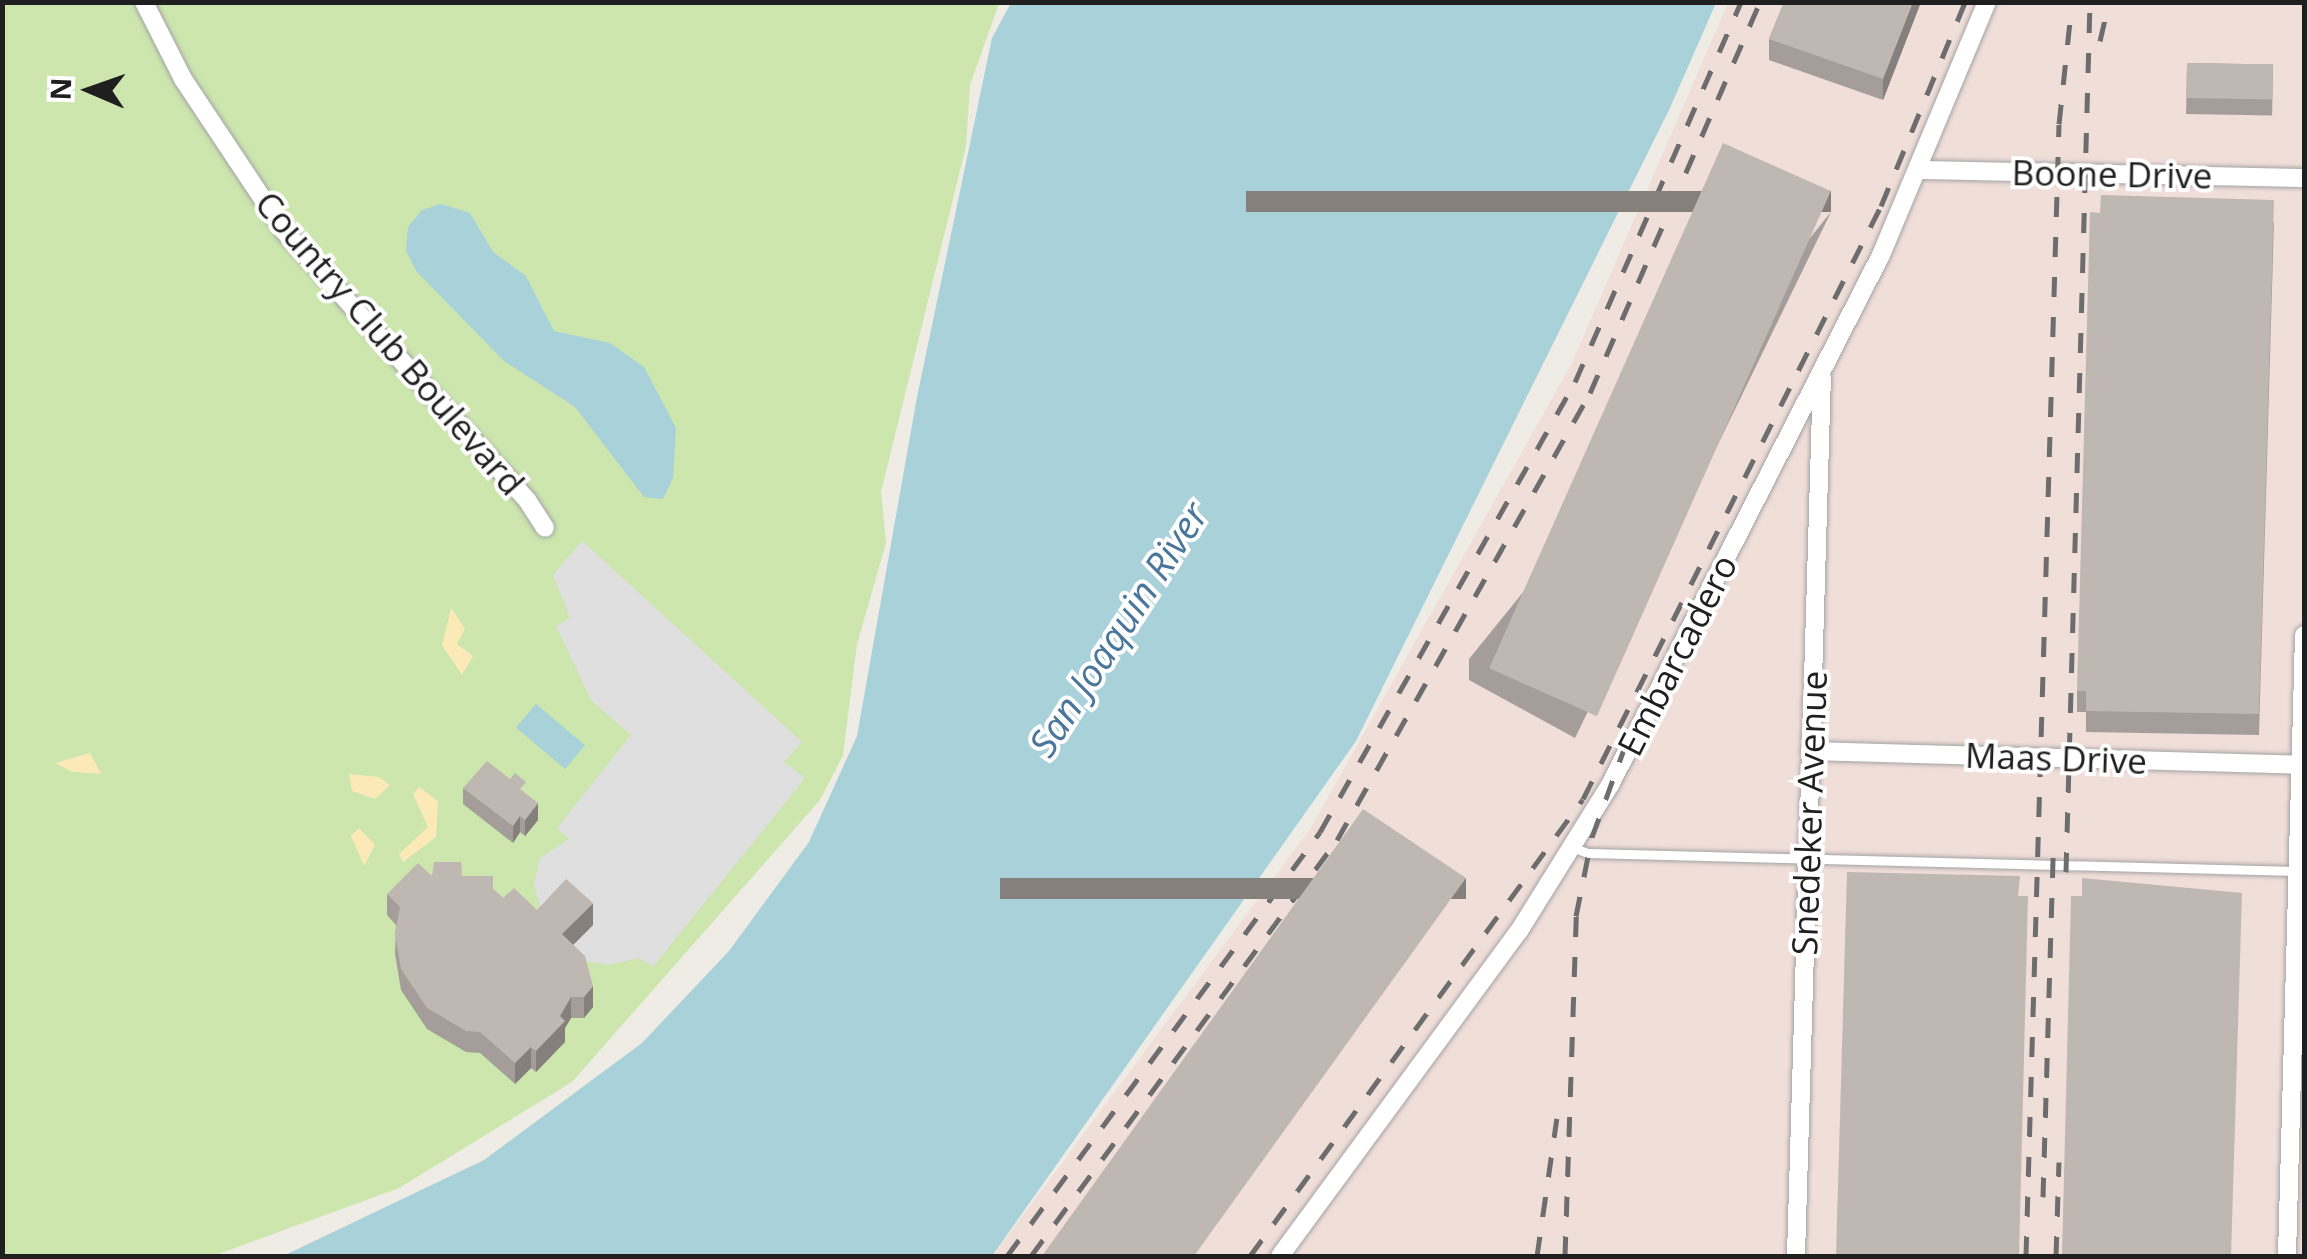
<!DOCTYPE html>
<style>
body{margin:0}
#map{position:relative;width:2307px;height:1259px;overflow:hidden;background:#efebe5;font-family:"Open Sans",sans-serif}
div>[style]{position:absolute}
.military>*{inset:0;background:#f0ded9}
.grass>*{inset:0;background:#cce6ae}
.sand>*{inset:0;background:#fbeab7}
.parking>*{inset:0;background:#dfdfdf}
.water>*{inset:0;background:#a8d1da;transform-origin:0 0}
.roads{filter:drop-shadow(0 0 2px #a3a3a3) drop-shadow(0 0 2px #a3a3a3)}
.service>*{height:9px;margin:-4.5px;padding:0 4.5px;transform-origin:4.5px;border-radius:4.5px;background:#fff}
.minor>*{height:18px;margin:-9px;padding:0 9px;transform-origin:9px;border-radius:9px;background:#fff}
.rail>*{height:5px;margin-top:-2.5px;transform-origin:0;background:repeating-linear-gradient(90deg,#6d6d6d 0 20px,transparent 0 40px)}
.wall>*{inset:0;background:#a49d99;transform-origin:0 0}
.shaded-wall>*{inset:0;background:#86807d;transform-origin:0 0}
.building>*{inset:0;background:#bfb7b2;transform-origin:0 0}
span{translate:-50% -50%;white-space:nowrap;text-align:center;line-height:1.15;-webkit-text-stroke:8px #fff;paint-order:stroke}
.street-label{font-size:35px;color:#1f1f1f}
.water-label{font-size:38px;color:#4a769b;font-style:italic}
.frame{position:absolute;inset:0;border:5px solid #1f1f1f;pointer-events:none}
.north{position:absolute;left:40px;top:40px;width:100px;height:100px;-webkit-text-stroke:8px #fff;paint-order:stroke;rotate:272deg;font-size:28px;font-weight:700;line-height:40px;text-align:center;color:#1f1f1f}
.north::after{content:'';display:block;margin:auto;width:35px;height:45px;background:#1f1f1f;clip-path:polygon(50% 0,100% 100%,50% 72%,0 100%)}
</style>
<div id="map">
<div class="military">
<i style="clip-path:polygon(1728px 3px,2304px 3px,2304px 1256px,993px 1256px,1310px 829px,1572px 363px)"></i>
</div>
<div class="grass">
<i style="clip-path:polygon(2px 3px,999px 3px,970px 85px,966px 146px,881px 492px,886px 543px,857px 644px,843px 755px,820px 800px,572px 1082px,399px 1188px,213px 1256px,3px 1256px)"></i>
</div>
<div class="sand">
<i style="clip-path:polygon(451px 608px,465px 629px,457px 644px,473px 656px,462px 675px,442px 645px)"></i>
<i style="clip-path:polygon(90px 753px,101px 774px,73px 772px,55px 763px)"></i>
<i style="clip-path:polygon(349px 774px,379px 777px,390px 785px,375px 799px,352px 791px)"></i>
<i style="clip-path:polygon(419px 787px,438px 801px,436px 837px,403px 862px,399px 854px,428px 827px,413px 794px)"></i>
<i style="clip-path:polygon(359px 828px,375px 845px,364px 866px,351px 836px)"></i>
</div>
<div class="parking">
<i style="clip-path:polygon(582px 541px,802px 742px,784px 762px,805px 778px,653px 967px,639px 958px,608px 965px,580px 960px,542px 913px,534px 884px,540px 858px,569px 839px,557px 828px,631px 735px,591px 700px,556px 626px,570px 618px,553px 575px)"></i>
</div>
<div class="water">
<i style="clip-path:polygon(1011px 3px,1716px 3px,1669px 110px,1356px 741px,992px 1256px,283px 1256px,484px 1160px,642px 1043px,729px 951px,809px 842px,857px 736px,917px 397px,992px 38px)"></i>
<i style="clip-path:polygon(441px 204px,470px 213px,493px 252px,526px 276px,554px 331px,610px 343px,644px 367px,676px 428px,673px 478px,663px 499px,644px 497px,575px 407px,504px 361px,417px 272px,406px 251px,408px 227px,422px 210px)"></i>
<i style="left:536px;top:704px;width:64px;height:31px;rotate:40deg"></i>
</div>
<div class="roads">
<div class="service">
<i style="left:1572px;top:847px;width:17px;rotate:21deg"></i>
<i style="left:1588px;top:853px;width:709px;rotate:1.45deg"></i>
</div>
<div class="minor">
<i style="left:144px;top:2px;width:86px;rotate:63.1deg"></i>
<i style="left:183px;top:79px;width:182px;rotate:56.4deg"></i>
<i style="left:284px;top:231px;width:363px;rotate:47.9deg"></i>
<i style="left:527px;top:500px;width:33px;rotate:57deg"></i>
<i style="left:1920px;top:170px;width:384px;rotate:1.2deg"></i>
<i style="left:1810px;top:751px;width:491px;rotate:1.6deg"></i>
<i style="left:1280px;top:1256px;width:403px;rotate:-53.7deg"></i>
<i style="left:1519px;top:931px;width:174px;rotate:-58.1deg"></i>
<i style="left:1611px;top:783px;width:593px;rotate:-62.92deg"></i>
<i style="left:1881px;top:255px;width:274px;rotate:-67.3deg"></i>
<i style="left:1796px;top:1256px;width:879px;rotate:-88.31deg"></i>
<i style="left:2287px;top:1256px;width:621px;rotate:-88.43deg"></i>
</div>
</div>
<div class="rail">
<i style="left:2100px;top:41px;width:40px;rotate:-77deg"></i>
<i style="left:2066px;top:872px;width:870px;rotate:-88.42deg"></i>
<i style="left:2043px;top:1197px;width:345px;rotate:-88.3deg"></i>
<i style="left:1007px;top:1256px;width:527px;rotate:-53.56deg"></i>
<i style="left:1320px;top:832px;width:517px;rotate:-60.46deg"></i>
<i style="left:1575px;top:382px;width:415px;rotate:-66.4deg"></i>
<i style="left:1031px;top:1256px;width:516px;rotate:-53.66deg"></i>
<i style="left:1337px;top:840px;width:514px;rotate:-60.49deg"></i>
<i style="left:1590px;top:393px;width:426px;rotate:-66.5deg"></i>
<i style="left:1250px;top:1256px;width:565px;rotate:-53.92deg"></i>
<i style="left:1583px;top:799px;width:664px;rotate:-63.32deg"></i>
<i style="left:1881px;top:206px;width:221px;rotate:-67.6deg"></i>
<i style="left:1537px;top:1256px;width:139px;rotate:-81.8deg"></i>
<i style="left:1565px;top:1256px;width:340px;rotate:-88.1deg"></i>
<i style="left:1576px;top:916px;width:81px;rotate:-78.6deg"></i>
<i style="left:1592px;top:837px;width:114px;rotate:-70deg"></i>
<i style="left:2026px;top:1256px;width:1132px;rotate:-88.33deg"></i>
<i style="left:2059px;top:124px;width:123px;rotate:-83.9deg"></i>
<i style="left:2056px;top:1256px;width:94px;rotate:-88.2deg"></i>
</div>
<div class="wall">
<i style="clip-path:polygon(1784px 2px,1921px 2px,1883px 100px,1769px 60px,1769px 39px)"></i>
<i style="left:2187px;top:63px;width:86px;height:51px;rotate:1deg"></i>
<i style="clip-path:polygon(1831px 212px,1575px 738px,1469px 680px,1469px 659px)"></i>
<i style="clip-path:polygon(2274px 221px,2259px 735px,2086px 732px,2086px 712px,2077px 712px,2077px 691px)"></i>
<i style="clip-path:polygon(463px 788px,526px 794px,538px 820px,525px 836px,520px 832px,513px 843px,463px 804px)"></i>
<i style="clip-path:polygon(432px 876px,462px 876px,493px 889px,503px 898px,537px 910px,593px 925px,573px 945px,593px 1007px,584px 1018px,571px 1018px,565px 1028px,565px 1042px,536px 1072px,531px 1068px,515px 1084px,480px 1053px,466px 1052px,427px 1029px,401px 990px,395px 954px,396px 925px,387px 915px,387px 894px)"></i>
</div>
<div class="shaded-wall">
<i style="clip-path:polygon(1913px 2px,1921px 2px,1883px 100px,1883px 79px)"></i>
<i style="left:1831px;top:191px;width:21px;height:585px;rotate:90deg"></i>
<i style="clip-path:polygon(538px 803px,538px 820px,525px 836px,525px 820px)"></i>
<i style="clip-path:polygon(520px 816px,520px 832px,513px 843px,513px 826px)"></i>
<i style="left:1466px;top:878px;width:21px;height:466px;rotate:90deg"></i>
<i style="clip-path:polygon(593px 903px,593px 925px,562px 956px,562px 934px)"></i>
<i style="clip-path:polygon(593px 986px,593px 1007px,584px 1018px,584px 997px)"></i>
<i style="clip-path:polygon(571px 997px,571px 1018px,565px 1028px,565px 1042px,536px 1072px,536px 1051px,560px 1016px)"></i>
<i style="clip-path:polygon(531px 1047px,531px 1068px,515px 1084px,515px 1063px)"></i>
</div>
<div class="building">
<i style="clip-path:polygon(1784px 2px,1913px 2px,1883px 79px,1769px 39px)"></i>
<i style="left:2187px;top:63px;width:86px;height:35px;rotate:1deg"></i>
<i style="left:1723px;top:143px;width:118px;height:575px;rotate:24deg"></i>
<i style="clip-path:polygon(2101px 195px,2274px 200px,2259px 714px,2086px 711px,2086px 691px,2077px 691px,2090px 212px,2100px 213px)"></i>
<i style="clip-path:polygon(487px 761px,510px 779px,515px 773px,526px 782px,520px 789px,538px 803px,525px 820px,520px 816px,513px 826px,463px 788px)"></i>
<i style="clip-path:polygon(1363px 809px,1466px 878px,1194px 1256px,1042px 1256px)"></i>
<i style="clip-path:polygon(434px 862px,461px 862px,462px 876px,493px 876px,493px 889px,503px 898px,514px 888px,537px 910px,566px 879px,593px 903px,562px 934px,585px 956px,593px 986px,584px 997px,571px 997px,560px 1016px,565px 1021px,536px 1051px,531px 1047px,515px 1063px,480px 1032px,466px 1031px,427px 1008px,401px 969px,395px 933px,400px 907px,387px 894px,418px 863px,432px 876px)"></i>
<i style="clip-path:polygon(1847px 872px,2020px 876px,2018px 896px,2028px 896px,2019px 1256px,1836px 1256px)"></i>
<i style="clip-path:polygon(2082px 878px,2242px 893px,2231px 1256px,2062px 1256px,2071px 896px,2082px 896px)"></i>
</div>
<div class="street-label">
<span style="left:2112px;top:174px;rotate:1deg">Boone Drive</span>
<span style="left:390px;top:343px;rotate:49deg">Country Club Boulevard</span>
<span style="left:1677px;top:655px;rotate:-63deg">Embarcadero</span>
<span style="left:2056px;top:758px;rotate:2deg">Maas Drive</span>
<span style="left:1809px;top:813px;rotate:-88deg">Snedeker Avenue</span>
</div>
<div class="water-label">
<span style="left:1118px;top:629px;rotate:-57deg">San Joaquin River</span>
</div>
<div class="frame"></div>
<div class="north">N</div>
</div>
